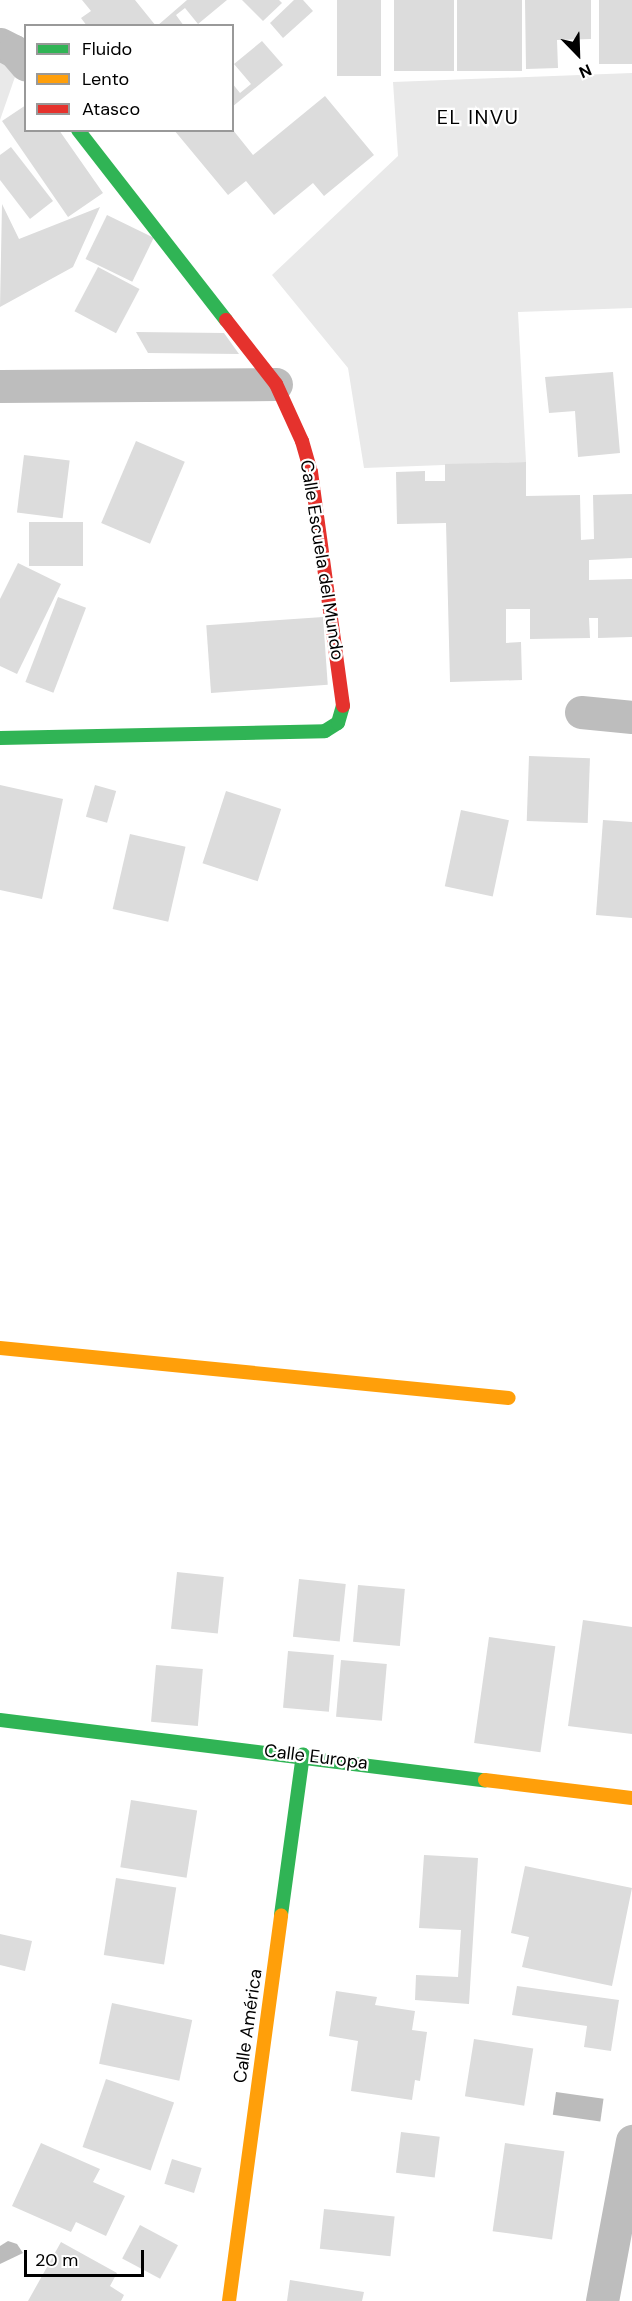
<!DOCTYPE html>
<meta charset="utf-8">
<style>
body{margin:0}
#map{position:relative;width:632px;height:2301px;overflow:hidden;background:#fff;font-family:"DM Sans",sans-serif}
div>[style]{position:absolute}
.green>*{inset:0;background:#e9e9e9}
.water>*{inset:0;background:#bbb;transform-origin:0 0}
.building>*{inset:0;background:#dcdcdc;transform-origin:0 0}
.street>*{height:33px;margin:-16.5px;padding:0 16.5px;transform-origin:16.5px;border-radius:16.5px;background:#bdbdbd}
.fast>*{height:14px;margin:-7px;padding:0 7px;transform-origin:7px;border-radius:7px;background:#30b455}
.slow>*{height:14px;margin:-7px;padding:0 7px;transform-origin:7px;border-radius:7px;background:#ff9f0a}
.jam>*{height:14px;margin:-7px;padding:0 7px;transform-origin:7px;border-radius:7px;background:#e5322d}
span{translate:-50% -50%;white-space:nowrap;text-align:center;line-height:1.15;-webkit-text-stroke:4.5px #fff;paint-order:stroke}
.street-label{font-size:18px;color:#000}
.neighbourhood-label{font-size:20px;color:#000;letter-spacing:1.5px}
.legend{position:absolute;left:24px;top:24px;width:210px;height:108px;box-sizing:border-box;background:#fff;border:2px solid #999;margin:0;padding:8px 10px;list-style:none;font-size:18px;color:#000}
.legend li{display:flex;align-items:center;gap:12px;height:30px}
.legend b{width:30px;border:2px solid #999}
.north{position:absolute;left:548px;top:24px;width:60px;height:60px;-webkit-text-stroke:4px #fff;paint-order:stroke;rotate:157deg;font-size:16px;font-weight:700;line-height:24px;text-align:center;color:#000}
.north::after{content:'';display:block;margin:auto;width:21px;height:27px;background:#000;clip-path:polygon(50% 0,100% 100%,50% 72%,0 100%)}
.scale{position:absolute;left:24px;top:2250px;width:120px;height:27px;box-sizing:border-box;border:3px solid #000;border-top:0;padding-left:8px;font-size:18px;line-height:21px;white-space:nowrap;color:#000;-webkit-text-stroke:4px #fff;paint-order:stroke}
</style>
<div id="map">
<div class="green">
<i style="clip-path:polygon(0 50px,24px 51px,0 120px)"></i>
<i style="clip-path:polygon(632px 73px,632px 308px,518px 312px,526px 462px,364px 468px,348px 368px,272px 275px,398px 156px,393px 82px)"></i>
</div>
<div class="water">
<i style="left:556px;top:2092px;width:48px;height:23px;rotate:8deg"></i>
<i style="clip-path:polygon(8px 2241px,17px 2244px,23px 2253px,0 2264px,0 2246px)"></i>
</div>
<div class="building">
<i style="clip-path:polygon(82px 0,135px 0,156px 26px,87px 26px,81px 18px,91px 11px)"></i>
<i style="clip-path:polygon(187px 0,227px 0,198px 24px,185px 8px,176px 15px,184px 26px,157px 26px)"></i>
<i style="clip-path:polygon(242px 0,279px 0,282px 3px,263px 21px)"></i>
<i style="clip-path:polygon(294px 0,303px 0,313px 11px,283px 38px,270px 23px)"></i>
<i style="left:337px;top:0;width:44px;height:76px"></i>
<i style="left:394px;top:0;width:60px;height:71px"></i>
<i style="left:457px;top:0;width:65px;height:71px"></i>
<i style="clip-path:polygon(525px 0,591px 0,591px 39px,557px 40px,558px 68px,526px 69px)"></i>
<i style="left:599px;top:0;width:33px;height:64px"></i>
<i style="clip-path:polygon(262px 41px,283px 65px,232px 107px,232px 83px,240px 93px,251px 84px,234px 64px)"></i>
<i style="clip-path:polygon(325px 96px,374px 155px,324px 196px,313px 183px,274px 215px,246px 181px,228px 195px,174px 130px,233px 130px,253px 155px)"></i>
<i style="clip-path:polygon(26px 105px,26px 130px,59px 130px,103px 193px,68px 217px,2px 121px)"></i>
<i style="clip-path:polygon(11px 147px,53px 201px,30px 219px,0 180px,0 155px)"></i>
<i style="clip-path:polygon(2px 204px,19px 239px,100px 207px,73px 267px,0 307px)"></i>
<i style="left:107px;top:215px;width:52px;height:49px;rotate:26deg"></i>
<i style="left:98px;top:267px;width:47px;height:50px;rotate:28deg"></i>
<i style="clip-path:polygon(136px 332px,224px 333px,239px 354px,148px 353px)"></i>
<i style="clip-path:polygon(613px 372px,620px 453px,578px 457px,575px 411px,549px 413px,545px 377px)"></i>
<i style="left:136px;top:441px;width:53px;height:89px;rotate:23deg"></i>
<i style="left:24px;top:455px;width:46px;height:58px;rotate:7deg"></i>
<i style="clip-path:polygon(526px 462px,526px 496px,580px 495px,581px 540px,594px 539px,593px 495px,632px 494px,632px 558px,589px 560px,589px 580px,632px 579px,632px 637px,598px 638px,598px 618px,589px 618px,590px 638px,530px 639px,530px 609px,506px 609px,506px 643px,521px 642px,522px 680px,450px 682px,446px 523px,397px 524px,396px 472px,425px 471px,425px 481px,445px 481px,445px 464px)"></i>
<i style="left:29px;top:522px;width:54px;height:44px"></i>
<i style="clip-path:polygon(18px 563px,61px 584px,17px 674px,0 666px,0 599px)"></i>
<i style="left:58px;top:597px;width:30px;height:91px;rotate:21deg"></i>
<i style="left:323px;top:617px;width:68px;height:117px;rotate:86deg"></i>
<i style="left:529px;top:756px;width:61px;height:65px;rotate:2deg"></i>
<i style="clip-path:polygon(0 785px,63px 799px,42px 899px,0 890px)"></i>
<i style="left:95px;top:785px;width:22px;height:33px;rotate:16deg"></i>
<i style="left:226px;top:791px;width:58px;height:76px;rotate:18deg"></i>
<i style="left:461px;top:810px;width:49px;height:78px;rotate:12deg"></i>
<i style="clip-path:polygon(603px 820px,632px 822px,632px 918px,596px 915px)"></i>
<i style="left:130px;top:834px;width:57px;height:77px;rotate:13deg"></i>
<i style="left:177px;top:1572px;width:47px;height:57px;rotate:6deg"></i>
<i style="left:299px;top:1579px;width:47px;height:58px;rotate:6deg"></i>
<i style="left:358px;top:1585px;width:47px;height:57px;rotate:5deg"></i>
<i style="clip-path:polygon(583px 1620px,632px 1627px,632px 1734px,568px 1726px)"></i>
<i style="left:489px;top:1637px;width:67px;height:107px;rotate:8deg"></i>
<i style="left:288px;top:1651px;width:46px;height:57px;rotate:5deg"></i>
<i style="left:341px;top:1660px;width:46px;height:57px;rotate:5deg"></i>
<i style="left:156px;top:1665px;width:47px;height:57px;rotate:5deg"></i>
<i style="left:131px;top:1800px;width:67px;height:68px;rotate:9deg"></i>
<i style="clip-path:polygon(424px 1855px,478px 1858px,469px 2004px,415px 2000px,416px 1975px,458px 1977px,461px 1930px,419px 1928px)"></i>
<i style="clip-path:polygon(525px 1866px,632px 1888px,612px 1986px,522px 1967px,529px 1937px,511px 1933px)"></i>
<i style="left:116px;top:1878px;width:61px;height:78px;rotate:9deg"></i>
<i style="clip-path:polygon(0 1934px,32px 1941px,25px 1971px,0 1965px)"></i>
<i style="clip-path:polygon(517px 1986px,619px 2000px,611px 2051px,584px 2047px,587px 2026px,512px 2015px)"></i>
<i style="clip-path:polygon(336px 1991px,377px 1997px,375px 2005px,415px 2011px,412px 2030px,427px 2032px,420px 2081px,415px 2080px,412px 2100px,351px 2091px,358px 2041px,329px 2036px)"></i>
<i style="left:112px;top:2003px;width:82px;height:62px;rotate:12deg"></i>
<i style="left:474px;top:2039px;width:60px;height:58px;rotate:9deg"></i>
<i style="left:106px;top:2079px;width:72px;height:72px;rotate:19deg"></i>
<i style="left:401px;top:2132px;width:39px;height:41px;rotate:7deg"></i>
<i style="clip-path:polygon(41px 2143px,100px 2169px,93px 2182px,125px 2196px,106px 2236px,76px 2222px,71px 2232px,12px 2206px)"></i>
<i style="left:505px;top:2143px;width:60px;height:89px;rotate:8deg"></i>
<i style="left:172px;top:2159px;width:31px;height:26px;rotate:17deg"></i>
<i style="left:324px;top:2209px;width:71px;height:40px;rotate:6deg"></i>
<i style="left:140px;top:2225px;width:43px;height:38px;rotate:28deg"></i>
<i style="clip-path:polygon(61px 2242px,117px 2273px,110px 2286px,124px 2295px,121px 2301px,28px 2301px)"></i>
<i style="clip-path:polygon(290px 2280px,364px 2292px,362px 2301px,287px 2301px)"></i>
</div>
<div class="street">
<i style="left:0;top:44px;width:16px;rotate:27deg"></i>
<i style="left:14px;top:51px;width:18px;rotate:49deg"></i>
<i style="left:0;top:386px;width:276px;rotate:-0.4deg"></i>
<i style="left:581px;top:712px;width:51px;rotate:5.6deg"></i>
<i style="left:602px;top:2301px;width:163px;rotate:-79.4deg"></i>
</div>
<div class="fast">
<i style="left:78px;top:130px;width:241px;rotate:52.1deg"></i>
<i style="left:0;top:738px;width:325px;rotate:-1.2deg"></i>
<i style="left:325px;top:731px;width:15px;rotate:-32deg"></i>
<i style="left:338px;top:723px;width:18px;rotate:-74deg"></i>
<i style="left:0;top:1720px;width:489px;rotate:7.1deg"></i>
<i style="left:281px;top:1915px;width:162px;rotate:-82.2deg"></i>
</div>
<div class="slow">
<i style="left:0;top:1348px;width:511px;rotate:5.61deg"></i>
<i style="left:485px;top:1780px;width:148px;rotate:7deg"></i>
<i style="left:229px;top:2301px;width:389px;rotate:-82.3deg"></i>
</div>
<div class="jam">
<i style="left:226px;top:320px;width:81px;rotate:52deg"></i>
<i style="left:276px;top:384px;width:63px;rotate:65.5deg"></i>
<i style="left:302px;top:441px;width:32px;rotate:74deg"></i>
<i style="left:311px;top:472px;width:236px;rotate:82.2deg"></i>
</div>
<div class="street-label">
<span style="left:322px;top:560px;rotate:81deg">Calle Escuela del Mundo</span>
<span style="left:316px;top:1757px;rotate:7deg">Calle Europa</span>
<span style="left:248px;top:2026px;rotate:-82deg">Calle América</span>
</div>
<div class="neighbourhood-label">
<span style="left:478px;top:117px">EL INVU</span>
</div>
<ul class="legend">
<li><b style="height:8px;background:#30b455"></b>Fluido</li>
<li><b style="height:8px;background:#ff9f0a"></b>Lento</li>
<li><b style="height:8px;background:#e5322d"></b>Atasco</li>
</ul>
<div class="north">N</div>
<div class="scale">20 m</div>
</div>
